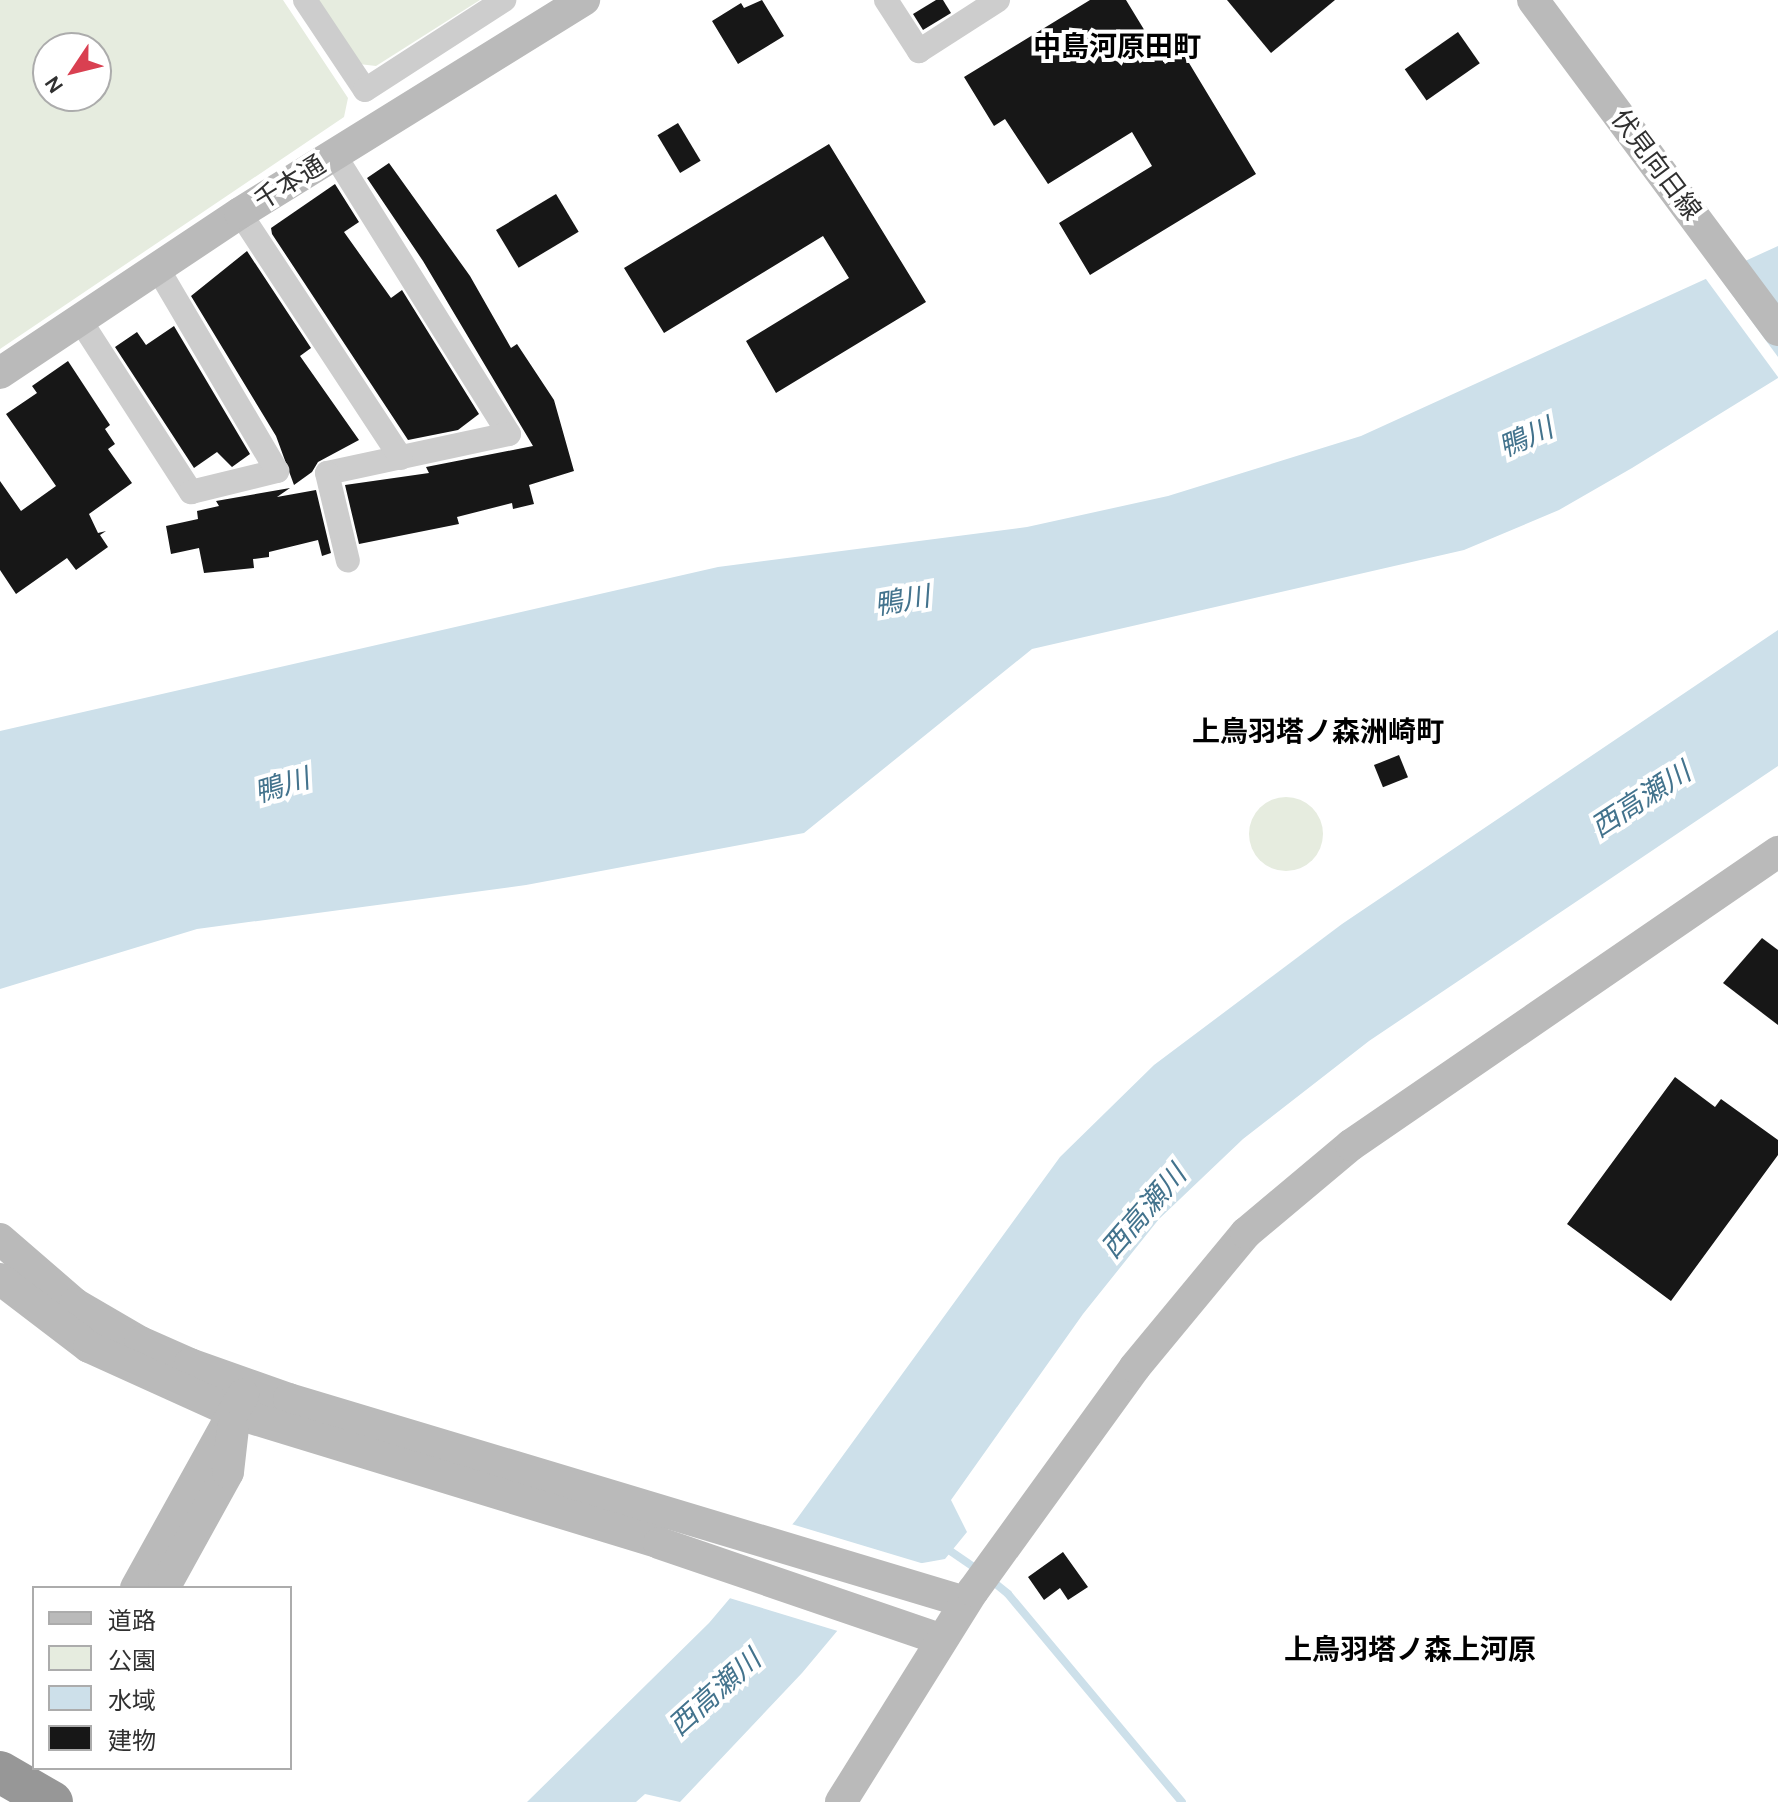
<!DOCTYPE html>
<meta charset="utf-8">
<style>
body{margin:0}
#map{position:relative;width:1778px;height:1802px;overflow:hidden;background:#fff;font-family:Karla,"Noto Sans JP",sans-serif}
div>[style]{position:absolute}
.green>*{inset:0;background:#e6ecdf}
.round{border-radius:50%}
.water>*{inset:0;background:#cde0ea}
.pier>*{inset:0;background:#fff}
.stream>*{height:8px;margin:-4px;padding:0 4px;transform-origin:4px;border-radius:4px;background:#cde0ea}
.building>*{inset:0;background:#171717;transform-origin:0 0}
.street>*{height:24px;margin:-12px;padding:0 12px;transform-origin:12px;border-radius:12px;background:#cdcdcd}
.secondary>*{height:32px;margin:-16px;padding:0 16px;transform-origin:16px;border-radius:16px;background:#bababa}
.highway-bridge>*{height:42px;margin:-21px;padding:0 21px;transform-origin:21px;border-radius:21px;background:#979797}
span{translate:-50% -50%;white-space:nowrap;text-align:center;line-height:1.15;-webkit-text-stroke:8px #fff;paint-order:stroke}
.street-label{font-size:26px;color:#303030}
.neighbourhood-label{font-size:28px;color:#000;font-weight:700}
.water-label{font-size:28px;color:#43738d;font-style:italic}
.legend{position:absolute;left:32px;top:1586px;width:260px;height:184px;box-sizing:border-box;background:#fff;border:2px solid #acacac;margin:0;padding:10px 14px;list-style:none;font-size:24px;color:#303030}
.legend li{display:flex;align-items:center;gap:16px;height:40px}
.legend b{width:40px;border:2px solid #acacac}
.north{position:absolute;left:32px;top:32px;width:80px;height:80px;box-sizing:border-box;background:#fff;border:2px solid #acacac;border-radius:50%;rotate:235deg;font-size:22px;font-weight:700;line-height:32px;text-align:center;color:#303030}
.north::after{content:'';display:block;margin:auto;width:28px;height:36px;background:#d94051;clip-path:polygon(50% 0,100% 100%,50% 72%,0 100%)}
</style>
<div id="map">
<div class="green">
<i style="clip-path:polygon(evenodd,0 0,283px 0,348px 98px,344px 117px,0 349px,0 0,96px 48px,96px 96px,48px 96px,48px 48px,96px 48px)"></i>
<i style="clip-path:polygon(318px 0,480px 0,376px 66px,359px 64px)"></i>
<i class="round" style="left:1249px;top:797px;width:74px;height:74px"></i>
</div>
<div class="water">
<i style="clip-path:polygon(1778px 246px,1778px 378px,1632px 468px,1559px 510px,1464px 550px,1032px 649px,804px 833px,526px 885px,197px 929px,0 989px,0 731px,718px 567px,1027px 527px,1168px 496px,1361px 436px)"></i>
<i style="clip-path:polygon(1778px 630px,1778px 766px,1369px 1041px,1243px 1139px,1159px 1219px,1083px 1314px,951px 1500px,967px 1532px,945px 1559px,889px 1569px,802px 1673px,680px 1802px,645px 1794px,636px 1802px,527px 1802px,709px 1623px,796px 1520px,1060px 1157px,1154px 1065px,1342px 924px)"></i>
</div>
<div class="pier">
<i style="clip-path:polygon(1714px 270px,1778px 357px,1778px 377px,1703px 275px)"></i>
<i style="clip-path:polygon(788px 1523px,931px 1566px,891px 1572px,841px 1632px,726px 1597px)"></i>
</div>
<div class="stream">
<i style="left:943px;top:1546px;width:46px;rotate:34.4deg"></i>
<i style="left:991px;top:1580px;width:22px;rotate:39deg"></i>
<i style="left:1008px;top:1594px;width:271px;rotate:50.1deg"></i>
</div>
<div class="building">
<i style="clip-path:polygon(762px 0,784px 36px,738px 64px,712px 21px,741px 3px,744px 8px)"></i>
<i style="clip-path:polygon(936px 0,943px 0,951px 13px,923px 30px,913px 14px)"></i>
<i style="clip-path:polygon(1090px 0,1126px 0,1165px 64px,1183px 53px,1256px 174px,1090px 275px,1059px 223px,1152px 166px,1132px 132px,1048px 184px,1005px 119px,994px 126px,964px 77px)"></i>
<i style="clip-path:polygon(1227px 0,1335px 0,1271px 53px)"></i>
<i style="left:1458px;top:32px;width:38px;height:65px;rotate:55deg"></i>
<i style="left:678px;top:123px;width:44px;height:24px;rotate:59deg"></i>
<i style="clip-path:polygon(829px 144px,926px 302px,776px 393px,746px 341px,849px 278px,823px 236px,664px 333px,624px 268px)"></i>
<i style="clip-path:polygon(389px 163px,470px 276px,511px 348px,517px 344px,554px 400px,574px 471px,529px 485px,534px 504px,513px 509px,512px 503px,457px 517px,459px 524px,359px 544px,345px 485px,429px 473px,426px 467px,533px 446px,423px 261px,367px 178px)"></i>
<i style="clip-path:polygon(335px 184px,359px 222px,344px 232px,391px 298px,402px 290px,479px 414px,458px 430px,408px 440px,272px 234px,271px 228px)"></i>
<i style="left:556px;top:194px;width:44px;height:70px;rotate:59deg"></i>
<i style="clip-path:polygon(247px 251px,311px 348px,300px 356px,359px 440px,318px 462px,312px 472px,294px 485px,276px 436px,191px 296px)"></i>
<i style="clip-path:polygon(174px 326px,250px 454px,232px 467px,217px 452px,194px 468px,115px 347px,137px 332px,146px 345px)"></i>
<i style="clip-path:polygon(68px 361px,110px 425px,105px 429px,115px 444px,108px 449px,132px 483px,89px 514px,98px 533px,106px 531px,100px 535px,108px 547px,76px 570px,67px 558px,16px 594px,0 570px,0 481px,21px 511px,56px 486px,6px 414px,37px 393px,32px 386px)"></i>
<i style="clip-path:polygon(290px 488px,277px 497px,316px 490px,331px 553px,322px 556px,318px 540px,269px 552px,269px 557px,253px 559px,254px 568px,204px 573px,199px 548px,171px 554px,166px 526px,198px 519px,197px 511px,219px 506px,216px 501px)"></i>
<i style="left:1399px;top:755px;width:24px;height:27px;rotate:68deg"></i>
<i style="clip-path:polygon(1762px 938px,1778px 950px,1778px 1025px,1723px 983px)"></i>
<i style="clip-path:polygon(1675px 1077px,1715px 1107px,1721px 1099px,1778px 1140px,1778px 1155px,1671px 1301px,1567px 1224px)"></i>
<i style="clip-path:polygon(1063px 1552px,1088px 1587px,1068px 1600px,1060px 1588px,1044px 1600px,1028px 1577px)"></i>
</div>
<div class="street">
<i style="left:305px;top:0;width:108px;rotate:56.3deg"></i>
<i style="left:365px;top:90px;width:166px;rotate:-32.9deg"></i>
<i style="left:886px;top:0;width:61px;rotate:57.1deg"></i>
<i style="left:919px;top:51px;width:94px;rotate:-32.8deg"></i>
<i style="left:334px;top:154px;width:330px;rotate:58deg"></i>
<i style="left:509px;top:434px;width:186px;rotate:167.9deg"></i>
<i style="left:327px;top:473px;width:90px;rotate:76.6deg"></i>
<i style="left:240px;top:213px;width:293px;rotate:56.7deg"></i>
<i style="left:80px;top:320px;width:205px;rotate:57.2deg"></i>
<i style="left:191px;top:492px;width:89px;rotate:-13.7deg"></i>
<i style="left:277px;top:471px;width:234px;rotate:-120.5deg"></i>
</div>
<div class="secondary">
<i style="left:1533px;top:0;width:411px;rotate:53.4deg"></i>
<i style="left:0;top:373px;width:288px;rotate:-33.7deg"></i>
<i style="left:240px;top:213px;width:405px;rotate:-31.8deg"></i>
<i style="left:0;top:1239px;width:99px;rotate:40.9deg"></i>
<i style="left:75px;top:1304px;width:75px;rotate:30.3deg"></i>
<i style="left:140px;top:1342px;width:55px;rotate:23.7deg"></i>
<i style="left:190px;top:1364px;width:105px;rotate:19.5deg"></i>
<i style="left:289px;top:1399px;width:706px;rotate:16.71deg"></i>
<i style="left:0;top:1279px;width:112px;rotate:37.4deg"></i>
<i style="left:89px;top:1347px;width:160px;rotate:24.3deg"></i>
<i style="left:235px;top:1413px;width:443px;rotate:17deg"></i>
<i style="left:659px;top:1543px;width:297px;rotate:18.9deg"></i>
<i style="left:136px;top:1588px;width:221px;rotate:-61deg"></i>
<i style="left:164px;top:1588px;width:132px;rotate:-61.1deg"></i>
<i style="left:228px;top:1472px;width:44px;rotate:-83.5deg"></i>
<i style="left:841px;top:1802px;width:249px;rotate:-58deg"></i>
<i style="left:973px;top:1591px;width:276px;rotate:-54.1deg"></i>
<i style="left:1135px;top:1367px;width:174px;rotate:-50.4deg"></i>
<i style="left:1246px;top:1233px;width:137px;rotate:-40deg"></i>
<i style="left:1351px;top:1145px;width:518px;rotate:-34.46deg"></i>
</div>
<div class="highway-bridge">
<i style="left:0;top:1772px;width:60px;rotate:30deg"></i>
</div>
<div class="street-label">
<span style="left:1656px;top:165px;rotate:53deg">伏見向日線</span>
<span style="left:290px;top:183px;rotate:-32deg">千本通</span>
</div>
<div class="neighbourhood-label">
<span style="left:1117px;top:47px">中島河原田町</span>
<span style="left:1318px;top:732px">上鳥羽塔ノ森洲崎町</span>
<span style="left:1410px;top:1650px">上鳥羽塔ノ森上河原</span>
</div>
<div class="water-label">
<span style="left:1526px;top:438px;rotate:-24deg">鴨川</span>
<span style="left:902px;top:601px;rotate:-10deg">鴨川</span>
<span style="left:282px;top:786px;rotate:-17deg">鴨川</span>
<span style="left:1641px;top:800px;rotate:-33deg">西高瀬川</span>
<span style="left:1144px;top:1212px;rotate:-49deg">西高瀬川</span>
<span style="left:715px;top:1693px;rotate:-42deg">西高瀬川</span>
</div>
<ul class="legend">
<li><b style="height:10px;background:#bababa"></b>道路</li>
<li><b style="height:22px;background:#e6ecdf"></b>公園</li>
<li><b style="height:22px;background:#cde0ea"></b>水域</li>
<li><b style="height:22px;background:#171717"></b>建物</li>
</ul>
<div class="north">N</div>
</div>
